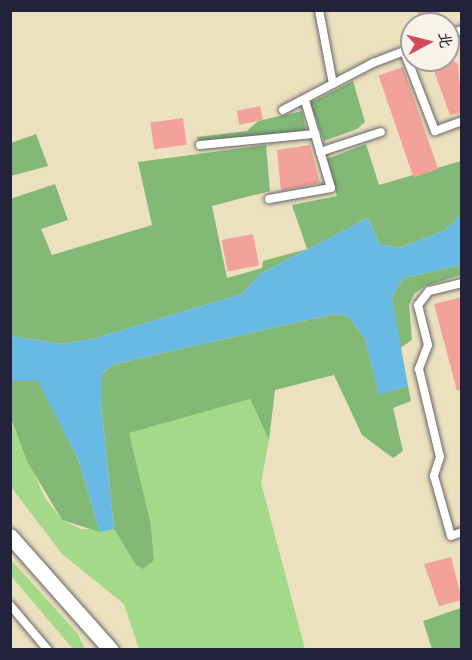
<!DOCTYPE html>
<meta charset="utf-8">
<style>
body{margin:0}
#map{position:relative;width:472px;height:660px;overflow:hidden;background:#ebe1bf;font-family:Delius,"LXGW WenKai TC",sans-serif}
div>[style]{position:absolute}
.green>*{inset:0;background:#a4d98a}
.forest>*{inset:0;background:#83b976}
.water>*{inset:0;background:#68b9e3}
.building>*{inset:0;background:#f3a29a;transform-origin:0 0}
.roads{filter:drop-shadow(0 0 2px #686569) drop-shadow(0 0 2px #686569)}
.service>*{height:8px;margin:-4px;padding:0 4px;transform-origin:4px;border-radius:4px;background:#fff}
.minor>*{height:15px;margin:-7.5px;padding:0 7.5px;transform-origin:7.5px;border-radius:7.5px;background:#fff}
span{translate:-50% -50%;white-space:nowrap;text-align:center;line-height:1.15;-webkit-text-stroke:6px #f7f3e8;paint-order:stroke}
.frame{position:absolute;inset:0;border:12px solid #22223b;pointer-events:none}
.north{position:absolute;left:400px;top:12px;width:60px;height:60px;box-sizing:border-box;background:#f7f3e8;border:2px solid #a29fa3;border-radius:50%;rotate:83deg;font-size:16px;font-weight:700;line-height:24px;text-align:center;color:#22223b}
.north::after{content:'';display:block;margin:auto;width:21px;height:27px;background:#d1495b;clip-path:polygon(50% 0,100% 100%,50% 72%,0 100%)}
</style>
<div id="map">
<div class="green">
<i style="clip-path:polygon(250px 399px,269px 440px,261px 483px,305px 649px,139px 649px,124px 604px,62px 554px,11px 487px,10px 419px,45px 498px,62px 520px,81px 529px,114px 529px,136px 565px,154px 559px,151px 525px,128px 433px)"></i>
<i style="clip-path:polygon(11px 560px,78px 634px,85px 649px,73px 649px,11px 576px)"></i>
</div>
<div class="forest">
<i style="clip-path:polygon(353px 81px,365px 122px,357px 129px,324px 141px,310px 103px)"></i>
<i style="clip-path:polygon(302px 111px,306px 130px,200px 145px,197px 137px,247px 131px,258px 121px)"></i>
<i style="clip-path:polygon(36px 134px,48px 166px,11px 176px,11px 143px)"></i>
<i style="clip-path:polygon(366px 144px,379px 185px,461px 161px,461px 215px,444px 231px,399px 248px,379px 244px,368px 218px,260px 274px,242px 294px,93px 339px,62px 344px,11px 336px,10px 199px,55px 184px,68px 220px,41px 229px,52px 255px,152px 225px,138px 162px,266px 145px,270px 191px,212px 206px,227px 278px,262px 268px,263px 261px,307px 249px,292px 205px,337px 196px,327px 159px)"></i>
<i style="clip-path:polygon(461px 265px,461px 275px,425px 286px,414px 294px,409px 305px,412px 340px,400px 348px,392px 297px,403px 278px)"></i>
<i style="clip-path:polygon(334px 314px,349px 317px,365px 339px,379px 394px,408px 386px,411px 401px,393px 408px,403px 451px,393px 458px,362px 435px,334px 375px,275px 390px,269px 440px,250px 399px,129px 433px,151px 525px,154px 560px,143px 569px,136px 565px,114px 529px,101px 404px,101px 374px,115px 364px)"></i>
<i style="clip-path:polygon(38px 380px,79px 461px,100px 532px,62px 520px,28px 463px,11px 419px,10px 381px)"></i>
<i style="clip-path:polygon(461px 608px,461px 649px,432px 649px,423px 621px)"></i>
</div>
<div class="water">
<i style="clip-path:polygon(461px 215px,461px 265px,403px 278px,392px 297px,408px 386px,379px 395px,365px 339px,349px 317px,334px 314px,115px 364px,102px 373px,101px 404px,114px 529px,100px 532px,79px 461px,38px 381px,11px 381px,11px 336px,62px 344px,93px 339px,242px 294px,260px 274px,368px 218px,379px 244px,399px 248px,444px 231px)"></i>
</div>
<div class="building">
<i style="clip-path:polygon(417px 10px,439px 10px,442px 24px,420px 24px)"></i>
<i style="clip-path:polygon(430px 60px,453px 60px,458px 64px,462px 112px,450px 115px)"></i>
<i style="left:403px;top:67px;width:108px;height:26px;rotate:71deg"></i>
<i style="left:260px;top:106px;width:14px;height:24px;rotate:78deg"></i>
<i style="left:183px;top:118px;width:27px;height:33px;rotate:82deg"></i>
<i style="clip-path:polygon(310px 145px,320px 183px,281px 191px,277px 150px)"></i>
<i style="left:253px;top:234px;width:32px;height:32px;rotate:79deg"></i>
<i style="clip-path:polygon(462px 297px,462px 390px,457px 391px,434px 304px)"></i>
<i style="clip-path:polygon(451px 557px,462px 600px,439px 606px,424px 564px)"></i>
</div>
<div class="roads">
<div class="service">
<i style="left:319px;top:10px;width:75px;rotate:79.3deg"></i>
<i style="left:448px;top:34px;width:15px;rotate:-16deg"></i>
<i style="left:404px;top:51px;width:86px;rotate:68.8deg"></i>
<i style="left:435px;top:131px;width:29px;rotate:-20deg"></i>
<i style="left:283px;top:110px;width:102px;rotate:-27.6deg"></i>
<i style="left:373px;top:63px;width:42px;rotate:-21deg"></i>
<i style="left:200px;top:145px;width:116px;rotate:-5.5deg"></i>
<i style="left:320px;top:152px;width:64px;rotate:-18.2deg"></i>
<i style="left:269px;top:199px;width:63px;rotate:-10.1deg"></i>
<i style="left:331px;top:188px;width:92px;rotate:-106.5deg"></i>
<i style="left:462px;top:283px;width:34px;rotate:166deg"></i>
<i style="left:429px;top:291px;width:18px;rotate:128deg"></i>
<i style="left:418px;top:305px;width:41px;rotate:76deg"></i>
<i style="left:428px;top:345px;width:26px;rotate:111deg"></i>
<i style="left:419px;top:369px;width:90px;rotate:76.6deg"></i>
<i style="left:440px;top:457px;width:20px;rotate:108deg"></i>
<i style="left:434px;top:476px;width:62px;rotate:74.2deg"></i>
<i style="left:451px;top:536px;width:12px;rotate:-20deg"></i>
<i style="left:10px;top:605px;width:59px;rotate:49.8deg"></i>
</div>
<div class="minor">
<i style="left:10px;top:536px;width:152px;rotate:48.5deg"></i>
</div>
</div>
<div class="frame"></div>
<div class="north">北</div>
</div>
